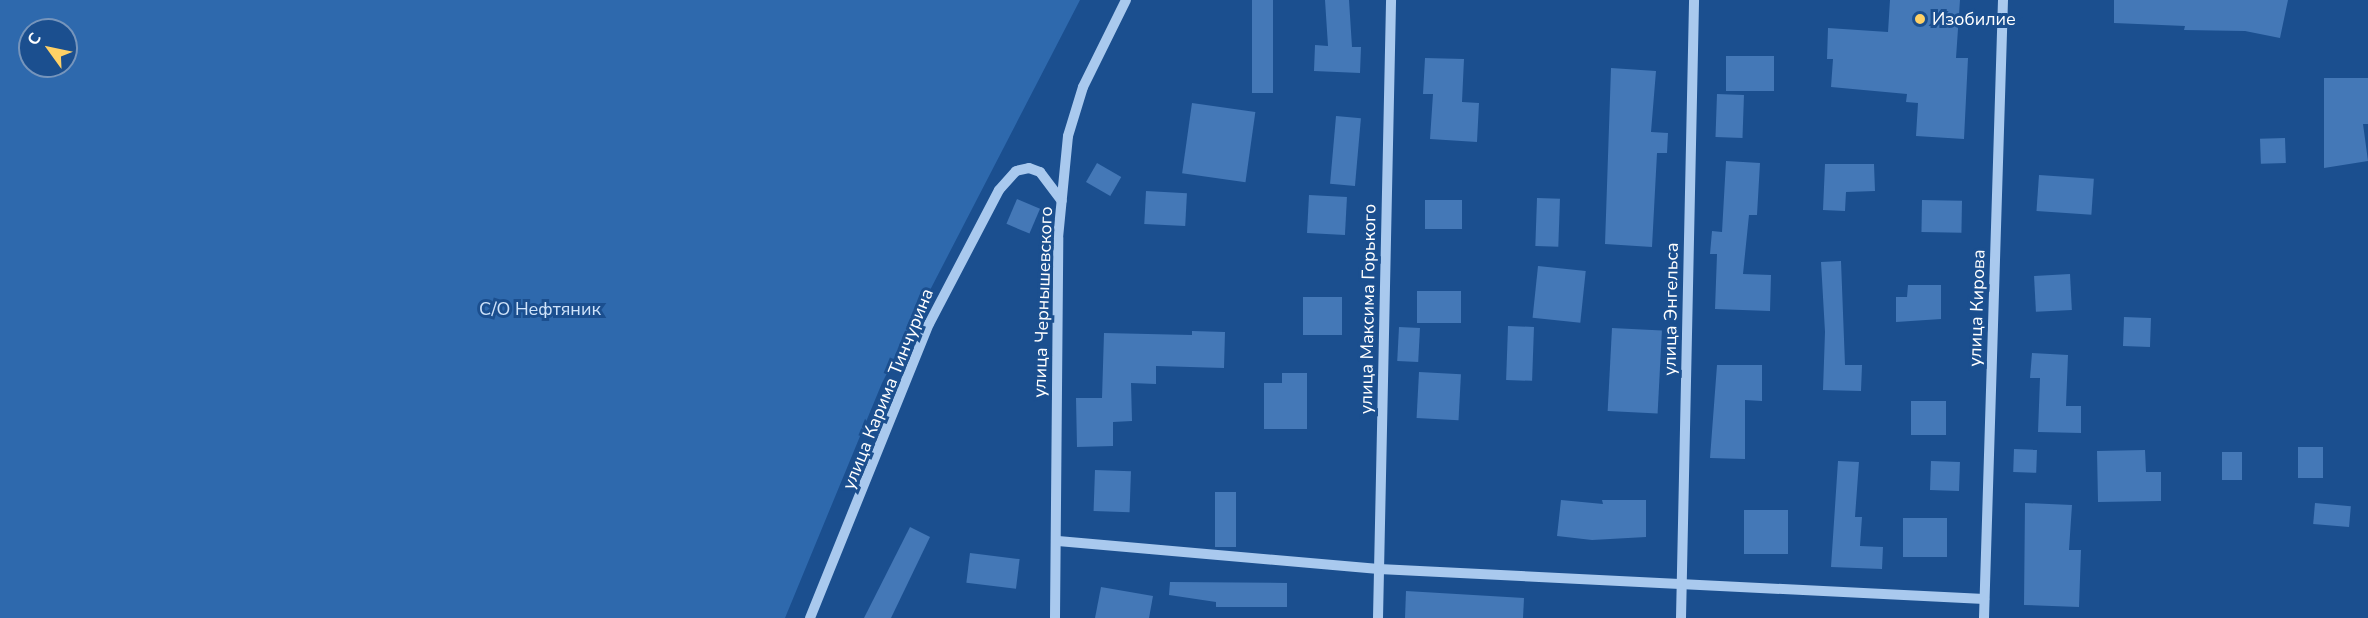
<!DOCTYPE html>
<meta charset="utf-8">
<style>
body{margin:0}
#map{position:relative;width:2368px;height:618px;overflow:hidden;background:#1b4f8f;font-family:"Nunito Sans",sans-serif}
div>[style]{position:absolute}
.green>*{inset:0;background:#2e69ad}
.building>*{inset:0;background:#4478b7;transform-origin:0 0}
.minor>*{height:10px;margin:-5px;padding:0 5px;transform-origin:5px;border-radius:5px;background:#a9c9ee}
.dots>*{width:16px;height:16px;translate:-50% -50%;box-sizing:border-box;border:3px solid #1b4f8f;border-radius:50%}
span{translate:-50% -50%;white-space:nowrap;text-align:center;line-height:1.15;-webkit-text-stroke:6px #1b4f8f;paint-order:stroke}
.poi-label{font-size:18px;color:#fff}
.left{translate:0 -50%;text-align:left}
.street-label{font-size:18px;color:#fff}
.park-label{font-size:18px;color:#cfe3fa}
.north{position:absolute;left:18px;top:18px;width:60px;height:60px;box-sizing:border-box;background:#1b4f8f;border:2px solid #7695bc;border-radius:50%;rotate:303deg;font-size:16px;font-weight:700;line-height:24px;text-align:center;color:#fff}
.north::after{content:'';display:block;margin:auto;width:21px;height:27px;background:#ffd166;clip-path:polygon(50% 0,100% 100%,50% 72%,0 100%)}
</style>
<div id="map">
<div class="green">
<i style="clip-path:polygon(evenodd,0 0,1080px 0,882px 383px,785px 618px,0 618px,0 0,30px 30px,66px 30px,66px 66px,30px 66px,30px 30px)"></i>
</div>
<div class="building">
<i style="left:1252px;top:0;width:21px;height:93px"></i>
<i style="clip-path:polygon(1325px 0,1349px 0,1352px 47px,1361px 47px,1360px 73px,1314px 71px,1315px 45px,1328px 46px)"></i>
<i style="clip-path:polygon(1890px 0,1960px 0,1956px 58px,1968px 58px,1964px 139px,1916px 136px,1918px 103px,1906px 102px,1907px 94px,1831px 87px,1833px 59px,1827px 59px,1828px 28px,1888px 32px)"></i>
<i style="clip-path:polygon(2114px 0,2288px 0,2280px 38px,2245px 31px,2184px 30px,2185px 26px,2114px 23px)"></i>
<i style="left:1726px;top:56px;width:48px;height:35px"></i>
<i style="clip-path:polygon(1425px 58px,1464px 59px,1462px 102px,1479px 103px,1477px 142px,1430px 139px,1433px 94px,1423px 94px)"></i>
<i style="clip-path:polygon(1611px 68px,1656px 71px,1651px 132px,1668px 133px,1667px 153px,1657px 153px,1652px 247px,1605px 244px)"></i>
<i style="clip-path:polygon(2324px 78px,2368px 78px,2368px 124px,2363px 124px,2368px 161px,2324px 168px)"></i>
<i style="left:1717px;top:94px;width:27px;height:43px;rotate:2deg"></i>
<i style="left:1192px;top:103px;width:64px;height:71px;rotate:8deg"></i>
<i style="left:1336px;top:116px;width:25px;height:68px;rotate:5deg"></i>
<i style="left:2285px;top:138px;width:25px;height:25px;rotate:88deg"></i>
<i style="clip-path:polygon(1726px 161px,1760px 163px,1757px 215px,1749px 215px,1743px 274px,1771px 275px,1770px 311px,1715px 309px,1717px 254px,1710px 254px,1712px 231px,1722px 232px)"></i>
<i style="left:1097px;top:163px;width:28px;height:22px;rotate:30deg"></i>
<i style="clip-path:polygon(1825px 164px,1874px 164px,1875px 191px,1846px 192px,1845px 211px,1823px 210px)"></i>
<i style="left:2039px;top:175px;width:55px;height:36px;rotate:4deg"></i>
<i style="left:1146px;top:191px;width:41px;height:33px;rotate:3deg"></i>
<i style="left:1309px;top:195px;width:38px;height:38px;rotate:3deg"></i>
<i style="left:1537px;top:198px;width:23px;height:48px;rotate:2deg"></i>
<i style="left:1017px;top:199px;width:25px;height:27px;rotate:23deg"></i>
<i style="left:1425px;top:200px;width:37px;height:29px"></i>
<i style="left:1922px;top:200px;width:40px;height:32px;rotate:1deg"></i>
<i style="clip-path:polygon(1841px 261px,1845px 365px,1862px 365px,1861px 391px,1823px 390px,1825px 332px,1821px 262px)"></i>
<i style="left:1538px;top:266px;width:48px;height:52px;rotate:6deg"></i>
<i style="left:2070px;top:274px;width:36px;height:36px;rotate:87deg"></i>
<i style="clip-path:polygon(1908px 285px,1941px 285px,1941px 319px,1896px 322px,1896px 297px,1907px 297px)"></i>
<i style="left:1417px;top:291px;width:44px;height:32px"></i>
<i style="left:1303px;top:297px;width:39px;height:38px"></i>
<i style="left:2124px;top:317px;width:27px;height:29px;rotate:2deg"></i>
<i style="left:1508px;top:326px;width:26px;height:54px;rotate:2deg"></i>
<i style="left:1399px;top:327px;width:21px;height:34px;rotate:3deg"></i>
<i style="left:1612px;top:328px;width:50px;height:83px;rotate:3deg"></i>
<i style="clip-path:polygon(1192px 331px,1225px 332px,1224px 368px,1156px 366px,1156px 384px,1131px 383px,1132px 421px,1113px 422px,1113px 446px,1077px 447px,1076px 398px,1102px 398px,1104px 333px,1192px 335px)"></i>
<i style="clip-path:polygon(2032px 353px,2068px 355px,2066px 406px,2081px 406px,2081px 433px,2038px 432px,2040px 378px,2030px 378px)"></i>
<i style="clip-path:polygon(1717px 365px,1762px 365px,1762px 401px,1745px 400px,1745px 459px,1710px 458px)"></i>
<i style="left:1419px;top:372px;width:42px;height:46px;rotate:3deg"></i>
<i style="clip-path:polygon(1282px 373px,1307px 373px,1307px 429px,1264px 429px,1264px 383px,1282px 383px)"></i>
<i style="left:1911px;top:401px;width:35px;height:34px"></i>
<i style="left:2298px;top:447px;width:25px;height:31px"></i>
<i style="left:2014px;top:449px;width:23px;height:23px;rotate:2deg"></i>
<i style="clip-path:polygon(2145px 450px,2146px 472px,2161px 472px,2161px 501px,2098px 502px,2097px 451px)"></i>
<i style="left:2222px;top:452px;width:20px;height:28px"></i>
<i style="clip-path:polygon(1838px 461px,1859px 462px,1855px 517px,1862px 517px,1860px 546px,1883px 547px,1882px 569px,1831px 567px)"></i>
<i style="left:1931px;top:461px;width:29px;height:29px;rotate:2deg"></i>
<i style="left:1095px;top:470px;width:36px;height:41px;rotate:2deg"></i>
<i style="left:1215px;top:492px;width:21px;height:55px"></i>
<i style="clip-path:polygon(1561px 500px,1603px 504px,1602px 500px,1646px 500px,1646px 537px,1592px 540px,1557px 536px)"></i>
<i style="clip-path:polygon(2025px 503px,2072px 505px,2069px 550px,2081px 550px,2079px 607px,2024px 605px)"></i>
<i style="left:2315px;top:503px;width:36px;height:21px;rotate:5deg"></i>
<i style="left:1744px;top:510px;width:44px;height:44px"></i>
<i style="left:1947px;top:518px;width:39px;height:44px;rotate:90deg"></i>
<i style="clip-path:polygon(910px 527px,930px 537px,891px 618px,864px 618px)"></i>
<i style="left:970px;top:553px;width:50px;height:30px;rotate:7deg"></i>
<i style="clip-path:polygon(1170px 582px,1287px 583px,1287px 607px,1216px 607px,1216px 602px,1169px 595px)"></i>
<i style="clip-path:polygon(1101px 587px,1153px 596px,1149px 618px,1095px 618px)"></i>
<i style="clip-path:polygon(1406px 591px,1524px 598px,1523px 618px,1405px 618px)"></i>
</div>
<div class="minor">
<i style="left:1058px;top:541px;width:322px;rotate:5deg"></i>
<i style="left:1379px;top:569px;width:606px;rotate:2.84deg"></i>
<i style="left:810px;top:618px;width:317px;rotate:-68deg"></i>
<i style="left:929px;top:324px;width:151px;rotate:-62.4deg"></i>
<i style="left:999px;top:190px;width:25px;rotate:-48deg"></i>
<i style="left:1016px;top:171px;width:13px;rotate:-13deg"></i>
<i style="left:1029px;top:168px;width:12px;rotate:20deg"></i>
<i style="left:1040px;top:172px;width:36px;rotate:53deg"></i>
<i style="left:1055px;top:618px;width:380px;rotate:-89.5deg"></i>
<i style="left:1058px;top:238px;width:102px;rotate:-84.4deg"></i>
<i style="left:1068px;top:136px;width:51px;rotate:-73deg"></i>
<i style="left:1083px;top:87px;width:97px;rotate:-63.7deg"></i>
<i style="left:1378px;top:618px;width:618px;rotate:-88.79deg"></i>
<i style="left:1681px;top:618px;width:618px;rotate:-88.79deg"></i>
<i style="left:1984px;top:618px;width:618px;rotate:-88.24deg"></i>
</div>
<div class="dots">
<i style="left:1920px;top:19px;background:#ffd166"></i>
</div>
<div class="poi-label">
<span class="left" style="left:1932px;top:19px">Изобилие</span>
</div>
<div class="street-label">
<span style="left:1043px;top:302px;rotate:-88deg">улица Чернышевского</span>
<span style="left:1977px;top:308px;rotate:-88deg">улица Кирова</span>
<span style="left:1368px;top:309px;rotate:-89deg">улица Максима Горького</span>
<span style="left:1671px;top:309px;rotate:-89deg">улица Энгельса</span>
<span style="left:888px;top:389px;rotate:-68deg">улица Карима Тинчурина</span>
</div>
<div class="park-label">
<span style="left:540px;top:309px">С/О Нефтяник</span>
</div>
<div class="north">С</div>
</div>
